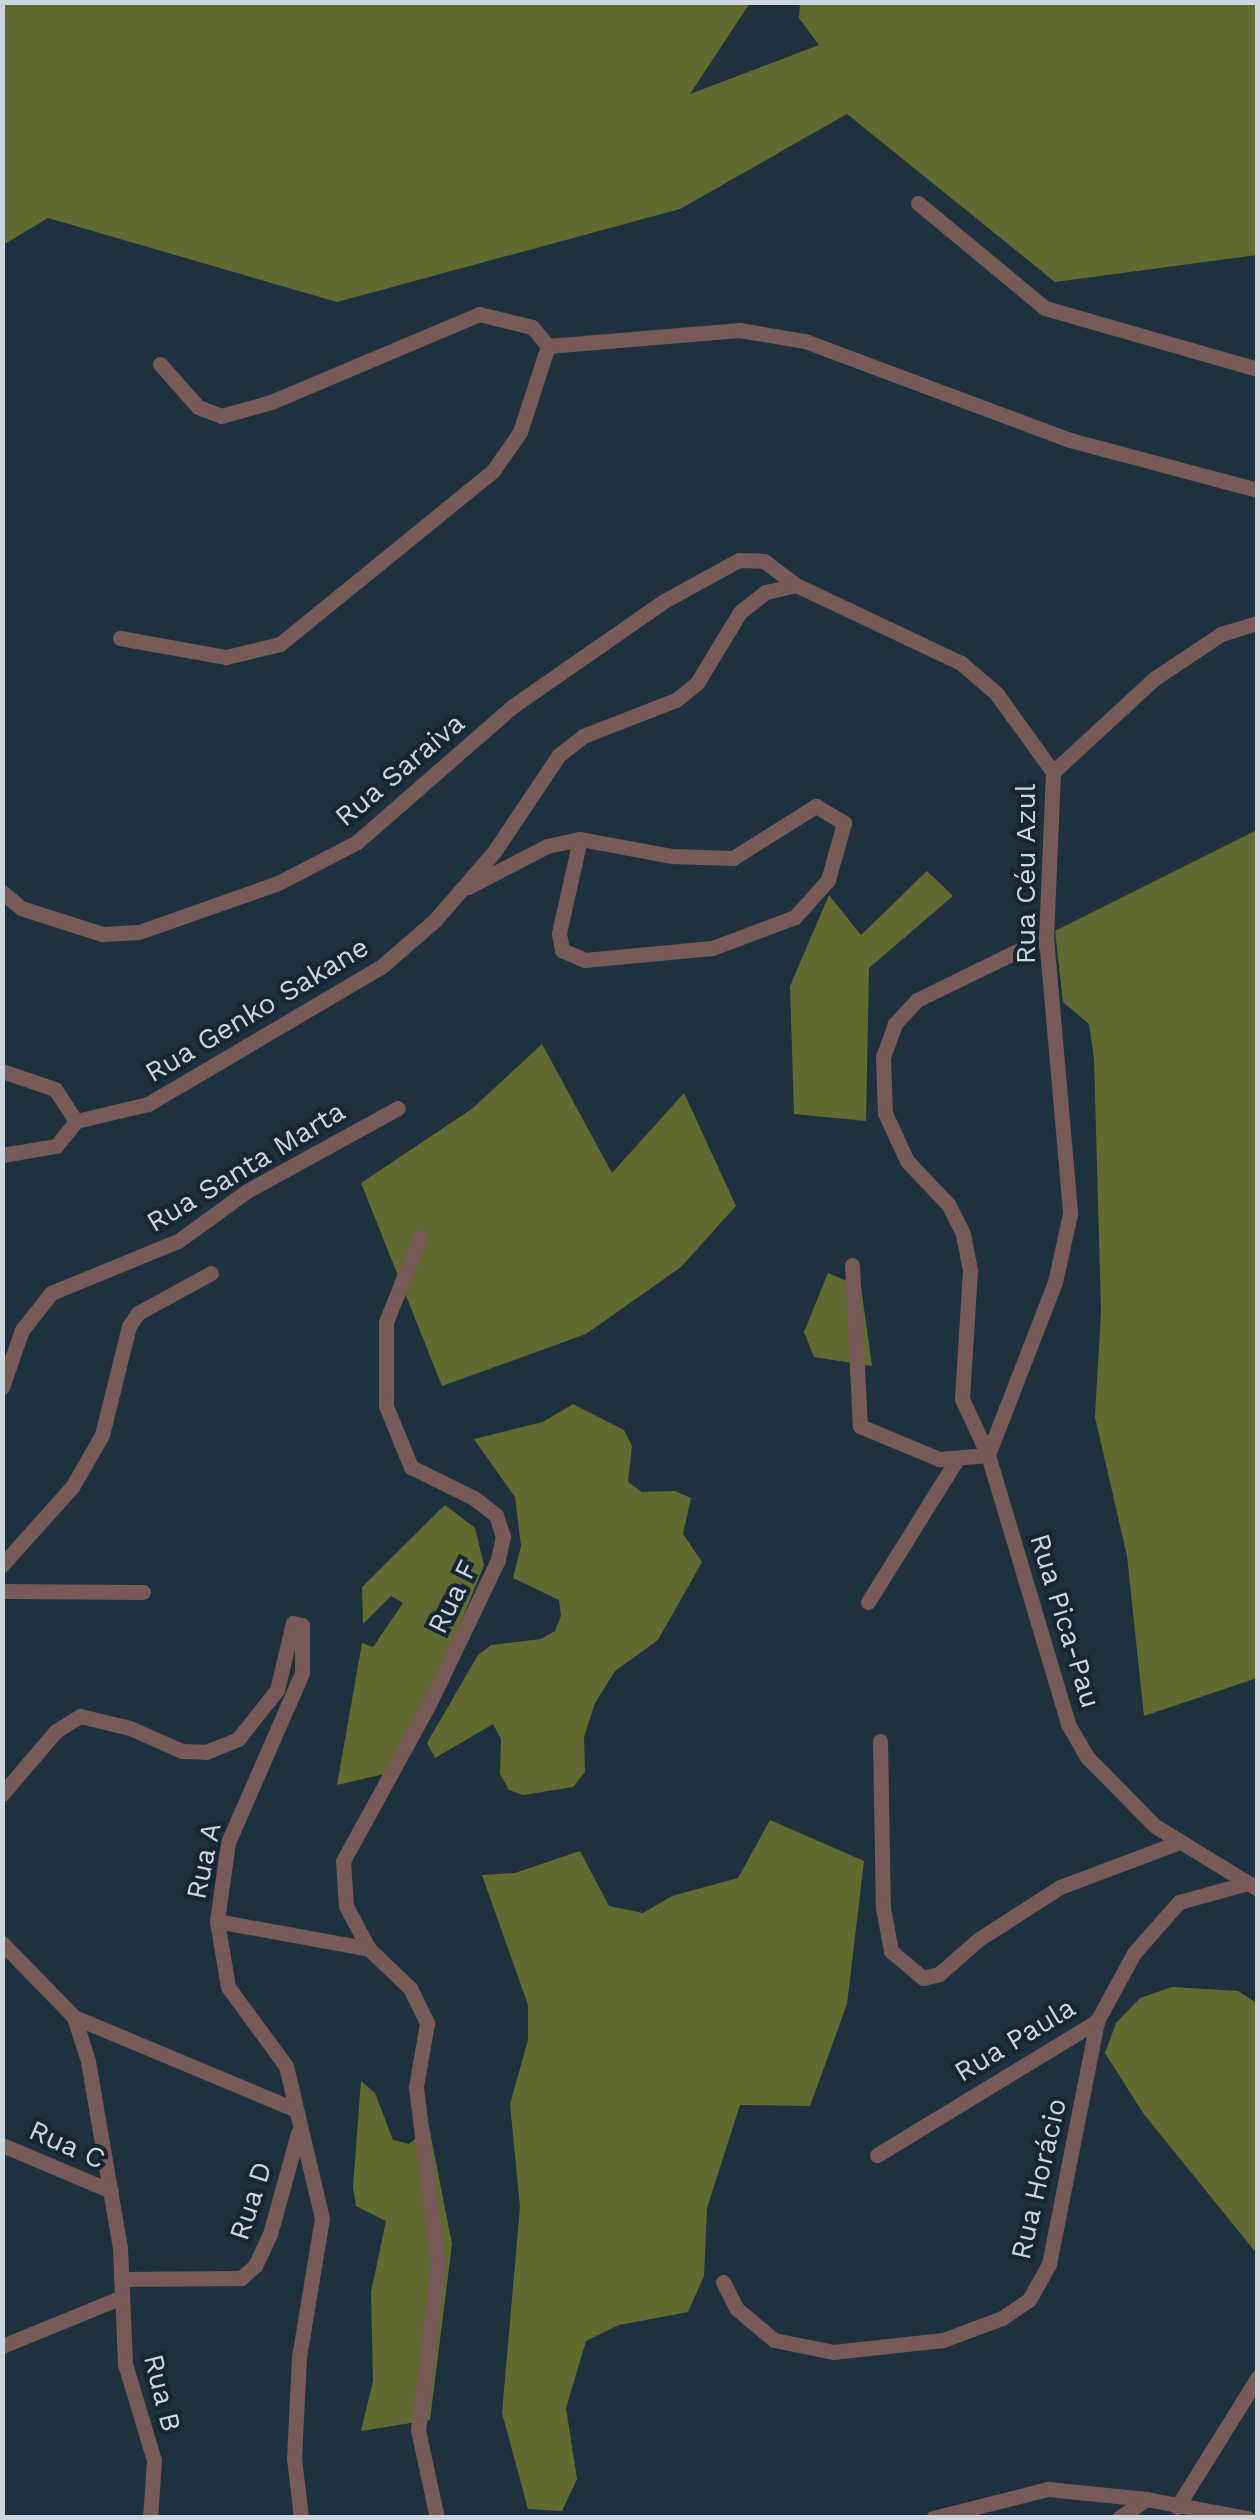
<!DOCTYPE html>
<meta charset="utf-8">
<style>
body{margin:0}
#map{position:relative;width:1260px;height:2520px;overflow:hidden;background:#1f313d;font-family:"Work Sans",sans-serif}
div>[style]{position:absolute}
.forest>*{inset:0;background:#616b31}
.street>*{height:15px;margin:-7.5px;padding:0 7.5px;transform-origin:7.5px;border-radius:7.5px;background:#775b58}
span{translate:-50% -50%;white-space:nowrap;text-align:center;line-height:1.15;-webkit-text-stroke:8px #162733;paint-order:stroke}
.street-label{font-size:28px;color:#cbd6de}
.frame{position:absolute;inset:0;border:5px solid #cbd6de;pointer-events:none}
</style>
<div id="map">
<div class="forest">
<i style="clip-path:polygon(2px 3px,750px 3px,690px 94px,819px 45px,799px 18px,800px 3px,1257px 3px,1257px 255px,1055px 282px,847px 114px,680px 209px,337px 302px,48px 218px,3px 245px)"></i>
<i style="clip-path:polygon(1257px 830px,1257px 1678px,1144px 1716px,1127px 1556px,1095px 1417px,1101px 1311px,1094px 1059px,1089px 1024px,1063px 1002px,1055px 931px)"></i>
<i style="clip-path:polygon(927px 871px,953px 896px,869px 968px,866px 1121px,794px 1114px,790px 986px,829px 895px,861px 935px)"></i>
<i style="clip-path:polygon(542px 1044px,612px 1173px,684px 1093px,736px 1206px,681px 1267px,586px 1334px,442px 1386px,361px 1183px,473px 1108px)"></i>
<i style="clip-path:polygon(828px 1273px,861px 1287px,872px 1366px,814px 1357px,804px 1332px)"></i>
<i style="clip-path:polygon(573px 1404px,624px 1430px,632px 1446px,628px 1482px,642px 1492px,675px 1491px,691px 1498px,683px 1534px,702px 1562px,658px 1640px,615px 1671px,595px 1703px,584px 1737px,585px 1772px,573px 1787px,523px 1795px,509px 1790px,500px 1774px,501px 1739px,493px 1724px,435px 1758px,427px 1743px,478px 1655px,491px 1645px,541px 1639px,555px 1631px,561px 1616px,559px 1600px,513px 1578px,521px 1546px,515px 1497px,474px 1439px,543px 1422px)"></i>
<i style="clip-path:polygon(445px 1505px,475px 1528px,484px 1565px,401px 1770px,337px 1785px,362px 1643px,373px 1647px,403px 1603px,391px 1596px,363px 1624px,362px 1587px)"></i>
<i style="clip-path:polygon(770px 1820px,864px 1861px,847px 2004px,810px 2106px,740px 2105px,707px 2208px,704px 2276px,688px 2312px,619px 2325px,586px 2341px,566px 2408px,577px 2479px,562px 2511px,528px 2509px,502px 2413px,520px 2207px,510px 2104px,528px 2040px,528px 2005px,482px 1875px,515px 1873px,580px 1851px,609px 1906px,643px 1913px,672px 1896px,738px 1878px)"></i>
<i style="clip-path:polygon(1172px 1987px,1238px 1991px,1257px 2003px,1257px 2254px,1143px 2113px,1105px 2053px,1116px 2023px,1140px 1998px)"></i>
<i style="clip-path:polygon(361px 2081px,375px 2093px,393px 2140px,409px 2144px,429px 2127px,452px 2244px,430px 2420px,361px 2431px,373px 2381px,371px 2292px,386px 2221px,356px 2206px,353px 2187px)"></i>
</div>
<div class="street">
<i style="left:918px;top:203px;width:165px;rotate:39.6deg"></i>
<i style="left:1045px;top:308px;width:222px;rotate:16deg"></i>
<i style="left:548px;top:346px;width:192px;rotate:-4.8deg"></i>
<i style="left:739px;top:330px;width:67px;rotate:9.5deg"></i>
<i style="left:805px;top:341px;width:283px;rotate:20.5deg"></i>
<i style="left:1070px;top:440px;width:195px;rotate:14.9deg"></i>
<i style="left:160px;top:364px;width:57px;rotate:48.5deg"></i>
<i style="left:198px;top:407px;width:25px;rotate:21deg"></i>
<i style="left:221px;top:416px;width:52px;rotate:-15.6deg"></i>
<i style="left:271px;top:402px;width:226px;rotate:-22.9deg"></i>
<i style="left:479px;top:314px;width:55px;rotate:13.8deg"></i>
<i style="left:532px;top:327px;width:25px;rotate:50deg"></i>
<i style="left:120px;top:638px;width:108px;rotate:10.2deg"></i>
<i style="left:226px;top:657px;width:56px;rotate:-13.5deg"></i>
<i style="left:280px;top:644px;width:274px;rotate:-39.1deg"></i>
<i style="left:493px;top:471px;width:47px;rotate:-55.3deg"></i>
<i style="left:520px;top:432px;width:90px;rotate:-72deg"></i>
<i style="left:1053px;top:772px;width:139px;rotate:-42.7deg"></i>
<i style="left:1155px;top:678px;width:79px;rotate:-33.7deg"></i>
<i style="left:1221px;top:634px;width:39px;rotate:-17deg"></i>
<i style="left:468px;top:887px;width:89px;rotate:-27.4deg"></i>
<i style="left:547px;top:846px;width:34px;rotate:-12deg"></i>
<i style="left:580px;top:839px;width:94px;rotate:10.5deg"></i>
<i style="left:672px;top:856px;width:61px;rotate:1.9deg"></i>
<i style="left:733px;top:858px;width:98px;rotate:-32.1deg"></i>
<i style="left:816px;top:806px;width:33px;rotate:31deg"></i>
<i style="left:844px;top:823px;width:59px;rotate:105.7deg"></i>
<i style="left:828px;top:880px;width:50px;rotate:131.7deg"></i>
<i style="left:795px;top:917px;width:89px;rotate:159.5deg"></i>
<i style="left:712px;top:948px;width:128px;rotate:174.6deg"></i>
<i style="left:585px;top:960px;width:25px;rotate:-157deg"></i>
<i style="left:562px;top:950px;width:17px;rotate:-100deg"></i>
<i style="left:559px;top:933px;width:96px;rotate:-77.4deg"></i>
<i style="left:2px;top:892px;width:25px;rotate:40deg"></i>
<i style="left:21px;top:908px;width:85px;rotate:17.8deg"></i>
<i style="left:102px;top:934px;width:37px;rotate:-3deg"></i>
<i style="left:139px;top:932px;width:147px;rotate:-19.4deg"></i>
<i style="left:278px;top:883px;width:89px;rotate:-27.4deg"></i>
<i style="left:357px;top:842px;width:207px;rotate:-41.1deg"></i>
<i style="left:513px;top:706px;width:184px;rotate:-34.8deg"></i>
<i style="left:664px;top:601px;width:85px;rotate:-28.7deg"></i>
<i style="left:739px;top:560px;width:25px;rotate:2deg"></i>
<i style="left:764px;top:561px;width:40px;rotate:37deg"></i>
<i style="left:1046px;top:937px;width:144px;rotate:154deg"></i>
<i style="left:917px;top:1000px;width:33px;rotate:133deg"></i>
<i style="left:895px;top:1024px;width:35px;rotate:110deg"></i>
<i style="left:883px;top:1057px;width:56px;rotate:88deg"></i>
<i style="left:885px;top:1113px;width:53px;rotate:65.4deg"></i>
<i style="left:907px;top:1161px;width:59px;rotate:46.4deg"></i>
<i style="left:948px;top:1204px;width:34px;rotate:63deg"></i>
<i style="left:963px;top:1234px;width:38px;rotate:79deg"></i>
<i style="left:970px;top:1271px;width:128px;rotate:93.6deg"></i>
<i style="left:962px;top:1399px;width:62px;rotate:65.1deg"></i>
<i style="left:988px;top:1455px;width:281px;rotate:73.4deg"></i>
<i style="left:1068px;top:1724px;width:39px;rotate:60deg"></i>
<i style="left:1088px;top:1758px;width:95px;rotate:45.4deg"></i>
<i style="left:1155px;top:1826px;width:121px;rotate:31.5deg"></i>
<i style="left:2px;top:1071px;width:56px;rotate:18.8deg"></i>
<i style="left:55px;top:1089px;width:38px;rotate:57deg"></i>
<i style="left:2px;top:1155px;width:55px;rotate:-9.5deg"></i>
<i style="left:56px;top:1146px;width:32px;rotate:-51deg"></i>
<i style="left:76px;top:1121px;width:74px;rotate:-13.3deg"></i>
<i style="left:148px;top:1104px;width:270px;rotate:-30.5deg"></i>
<i style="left:381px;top:967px;width:72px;rotate:-41deg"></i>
<i style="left:435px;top:920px;width:90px;rotate:-49.1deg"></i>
<i style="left:494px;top:852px;width:117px;rotate:-56.2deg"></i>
<i style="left:559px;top:755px;width:31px;rotate:-38deg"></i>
<i style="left:583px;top:736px;width:100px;rotate:-21.2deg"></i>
<i style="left:676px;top:700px;width:27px;rotate:-39deg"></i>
<i style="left:697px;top:683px;width:83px;rotate:-58.8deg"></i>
<i style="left:740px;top:612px;width:33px;rotate:-38deg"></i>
<i style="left:766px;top:592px;width:31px;rotate:-13deg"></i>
<i style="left:796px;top:585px;width:183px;rotate:25.3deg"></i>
<i style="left:961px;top:663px;width:46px;rotate:40.6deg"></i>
<i style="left:996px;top:693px;width:97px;rotate:54.2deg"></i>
<i style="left:1053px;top:772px;width:165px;rotate:92.4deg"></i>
<i style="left:1046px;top:937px;width:278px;rotate:85deg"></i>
<i style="left:1070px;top:1214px;width:70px;rotate:102.4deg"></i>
<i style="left:1055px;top:1282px;width:186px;rotate:111.2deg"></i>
<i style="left:420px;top:1237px;width:92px;rotate:111.8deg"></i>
<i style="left:386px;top:1322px;width:84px;rotate:90deg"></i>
<i style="left:386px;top:1406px;width:66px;rotate:67.7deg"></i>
<i style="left:411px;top:1467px;width:70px;rotate:26.2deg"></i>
<i style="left:474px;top:1498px;width:28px;rotate:38deg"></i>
<i style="left:496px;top:1515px;width:22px;rotate:72deg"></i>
<i style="left:503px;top:1536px;width:25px;rotate:102deg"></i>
<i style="left:498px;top:1560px;width:160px;rotate:115.6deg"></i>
<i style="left:429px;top:1704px;width:179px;rotate:118.7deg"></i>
<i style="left:343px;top:1861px;width:45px;rotate:86.2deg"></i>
<i style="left:346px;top:1906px;width:49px;rotate:61.9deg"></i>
<i style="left:369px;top:1949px;width:57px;rotate:43.6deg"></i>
<i style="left:410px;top:1988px;width:39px;rotate:64deg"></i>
<i style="left:427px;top:2023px;width:65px;rotate:99.8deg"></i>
<i style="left:416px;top:2087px;width:181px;rotate:83deg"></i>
<i style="left:438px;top:2267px;width:164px;rotate:97deg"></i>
<i style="left:418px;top:2430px;width:90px;rotate:77.8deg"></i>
<i style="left:852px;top:1265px;width:161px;rotate:87.2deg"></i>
<i style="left:860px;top:1426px;width:86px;rotate:22.7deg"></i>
<i style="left:939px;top:1459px;width:49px;rotate:-4.7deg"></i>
<i style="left:2px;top:1387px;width:60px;rotate:-70.7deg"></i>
<i style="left:22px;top:1330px;width:47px;rotate:-51.9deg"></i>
<i style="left:51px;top:1293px;width:137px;rotate:-22.3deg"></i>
<i style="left:178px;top:1241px;width:85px;rotate:-35.9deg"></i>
<i style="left:247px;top:1191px;width:172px;rotate:-28.8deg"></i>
<i style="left:2px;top:1565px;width:105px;rotate:-48.1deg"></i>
<i style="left:72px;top:1487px;width:60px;rotate:-60deg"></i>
<i style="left:102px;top:1435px;width:112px;rotate:-76.1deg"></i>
<i style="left:129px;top:1326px;width:16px;rotate:-55deg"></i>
<i style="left:138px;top:1313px;width:83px;rotate:-28.7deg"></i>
<i style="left:2px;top:1591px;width:141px;rotate:0.4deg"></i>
<i style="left:868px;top:1602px;width:165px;rotate:-58.1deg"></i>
<i style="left:880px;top:1741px;width:167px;rotate:89deg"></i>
<i style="left:883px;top:1908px;width:44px;rotate:79.5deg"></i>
<i style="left:891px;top:1951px;width:42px;rotate:40.2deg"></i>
<i style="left:923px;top:1978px;width:16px;rotate:-14deg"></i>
<i style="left:939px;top:1974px;width:53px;rotate:-41.2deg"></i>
<i style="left:979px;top:1939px;width:96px;rotate:-32.7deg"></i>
<i style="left:1060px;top:1887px;width:125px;rotate:-20.6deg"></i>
<i style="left:2px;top:1794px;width:83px;rotate:-49.4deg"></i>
<i style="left:56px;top:1731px;width:28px;rotate:-32deg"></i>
<i style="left:80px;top:1716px;width:51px;rotate:13.5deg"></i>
<i style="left:130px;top:1728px;width:57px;rotate:23.9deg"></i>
<i style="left:182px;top:1751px;width:24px;rotate:2deg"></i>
<i style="left:206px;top:1752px;width:35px;rotate:-22deg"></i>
<i style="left:238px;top:1739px;width:63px;rotate:-51.5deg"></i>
<i style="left:277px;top:1690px;width:69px;rotate:-76.6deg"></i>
<i style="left:293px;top:1623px;width:9px;rotate:13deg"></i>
<i style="left:302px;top:1625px;width:48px;rotate:90deg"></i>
<i style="left:302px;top:1673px;width:184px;rotate:113.6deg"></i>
<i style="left:228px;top:1842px;width:80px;rotate:97.9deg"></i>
<i style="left:217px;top:1921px;width:67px;rotate:80.5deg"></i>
<i style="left:228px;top:1987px;width:98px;rotate:53.7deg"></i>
<i style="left:286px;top:2066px;width:156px;rotate:76.7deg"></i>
<i style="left:322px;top:2218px;width:141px;rotate:99.4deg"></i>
<i style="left:299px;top:2357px;width:101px;rotate:92.8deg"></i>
<i style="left:294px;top:2458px;width:60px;rotate:83.3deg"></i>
<i style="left:217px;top:1921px;width:155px;rotate:10.4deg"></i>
<i style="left:2px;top:1943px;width:103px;rotate:45.8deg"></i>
<i style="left:74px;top:2017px;width:238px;rotate:22.7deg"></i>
<i style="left:74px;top:2017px;width:46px;rotate:72.3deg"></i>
<i style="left:88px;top:2061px;width:190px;rotate:80.3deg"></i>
<i style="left:120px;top:2248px;width:116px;rotate:87.5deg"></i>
<i style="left:125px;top:2364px;width:100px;rotate:73.2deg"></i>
<i style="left:154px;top:2460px;width:58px;rotate:93.9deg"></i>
<i style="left:2px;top:2145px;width:118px;rotate:22.9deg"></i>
<i style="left:877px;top:2155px;width:258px;rotate:-31.3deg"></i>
<i style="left:1097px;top:2021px;width:77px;rotate:-61.4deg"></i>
<i style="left:1134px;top:1953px;width:68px;rotate:-48.6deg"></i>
<i style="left:1179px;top:1902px;width:72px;rotate:-15.4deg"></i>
<i style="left:121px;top:2279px;width:120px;rotate:-0.5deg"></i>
<i style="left:241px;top:2278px;width:18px;rotate:-41deg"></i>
<i style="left:255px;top:2266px;width:35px;rotate:-65deg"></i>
<i style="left:270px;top:2234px;width:105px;rotate:-74.5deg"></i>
<i style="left:723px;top:2282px;width:30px;rotate:63deg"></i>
<i style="left:737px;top:2309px;width:48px;rotate:40deg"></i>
<i style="left:774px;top:2340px;width:60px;rotate:11.5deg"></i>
<i style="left:833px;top:2352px;width:111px;rotate:-6.2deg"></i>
<i style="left:943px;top:2340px;width:63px;rotate:-20.4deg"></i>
<i style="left:1002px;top:2318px;width:32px;rotate:-34deg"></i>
<i style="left:1029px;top:2300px;width:41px;rotate:-60.9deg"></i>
<i style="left:1049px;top:2264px;width:248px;rotate:-78.8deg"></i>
<i style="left:2px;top:2346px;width:130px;rotate:-22.2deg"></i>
<i style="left:1177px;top:2507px;width:153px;rotate:-58.1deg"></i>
<i style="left:933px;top:2518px;width:119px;rotate:-14.2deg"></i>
<i style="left:1048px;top:2489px;width:99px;rotate:5.8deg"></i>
<i style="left:1119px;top:2518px;width:33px;rotate:-35deg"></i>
<i style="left:1146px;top:2499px;width:103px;rotate:10.7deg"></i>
</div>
<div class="street-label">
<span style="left:400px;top:770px;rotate:-40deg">Rua Saraiva</span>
<span style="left:1026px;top:874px;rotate:-90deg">Rua Céu Azul</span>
<span style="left:257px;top:1010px;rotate:-31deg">Rua Genko Sakane</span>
<span style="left:246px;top:1167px;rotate:-31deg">Rua Santa Marta</span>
<span style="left:453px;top:1597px;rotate:-64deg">Rua F</span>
<span style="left:1065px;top:1621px;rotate:73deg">Rua Pica-Pau</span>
<span style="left:204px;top:1861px;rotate:-78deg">Rua A</span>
<span style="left:1015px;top:2040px;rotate:-31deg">Rua Paula</span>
<span style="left:67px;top:2145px;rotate:24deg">Rua C</span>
<span style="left:1039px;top:2179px;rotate:-77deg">Rua Horácio</span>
<span style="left:251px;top:2201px;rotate:-72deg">Rua D</span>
<span style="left:162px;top:2393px;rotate:76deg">Rua B</span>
</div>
<div class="frame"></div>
</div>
